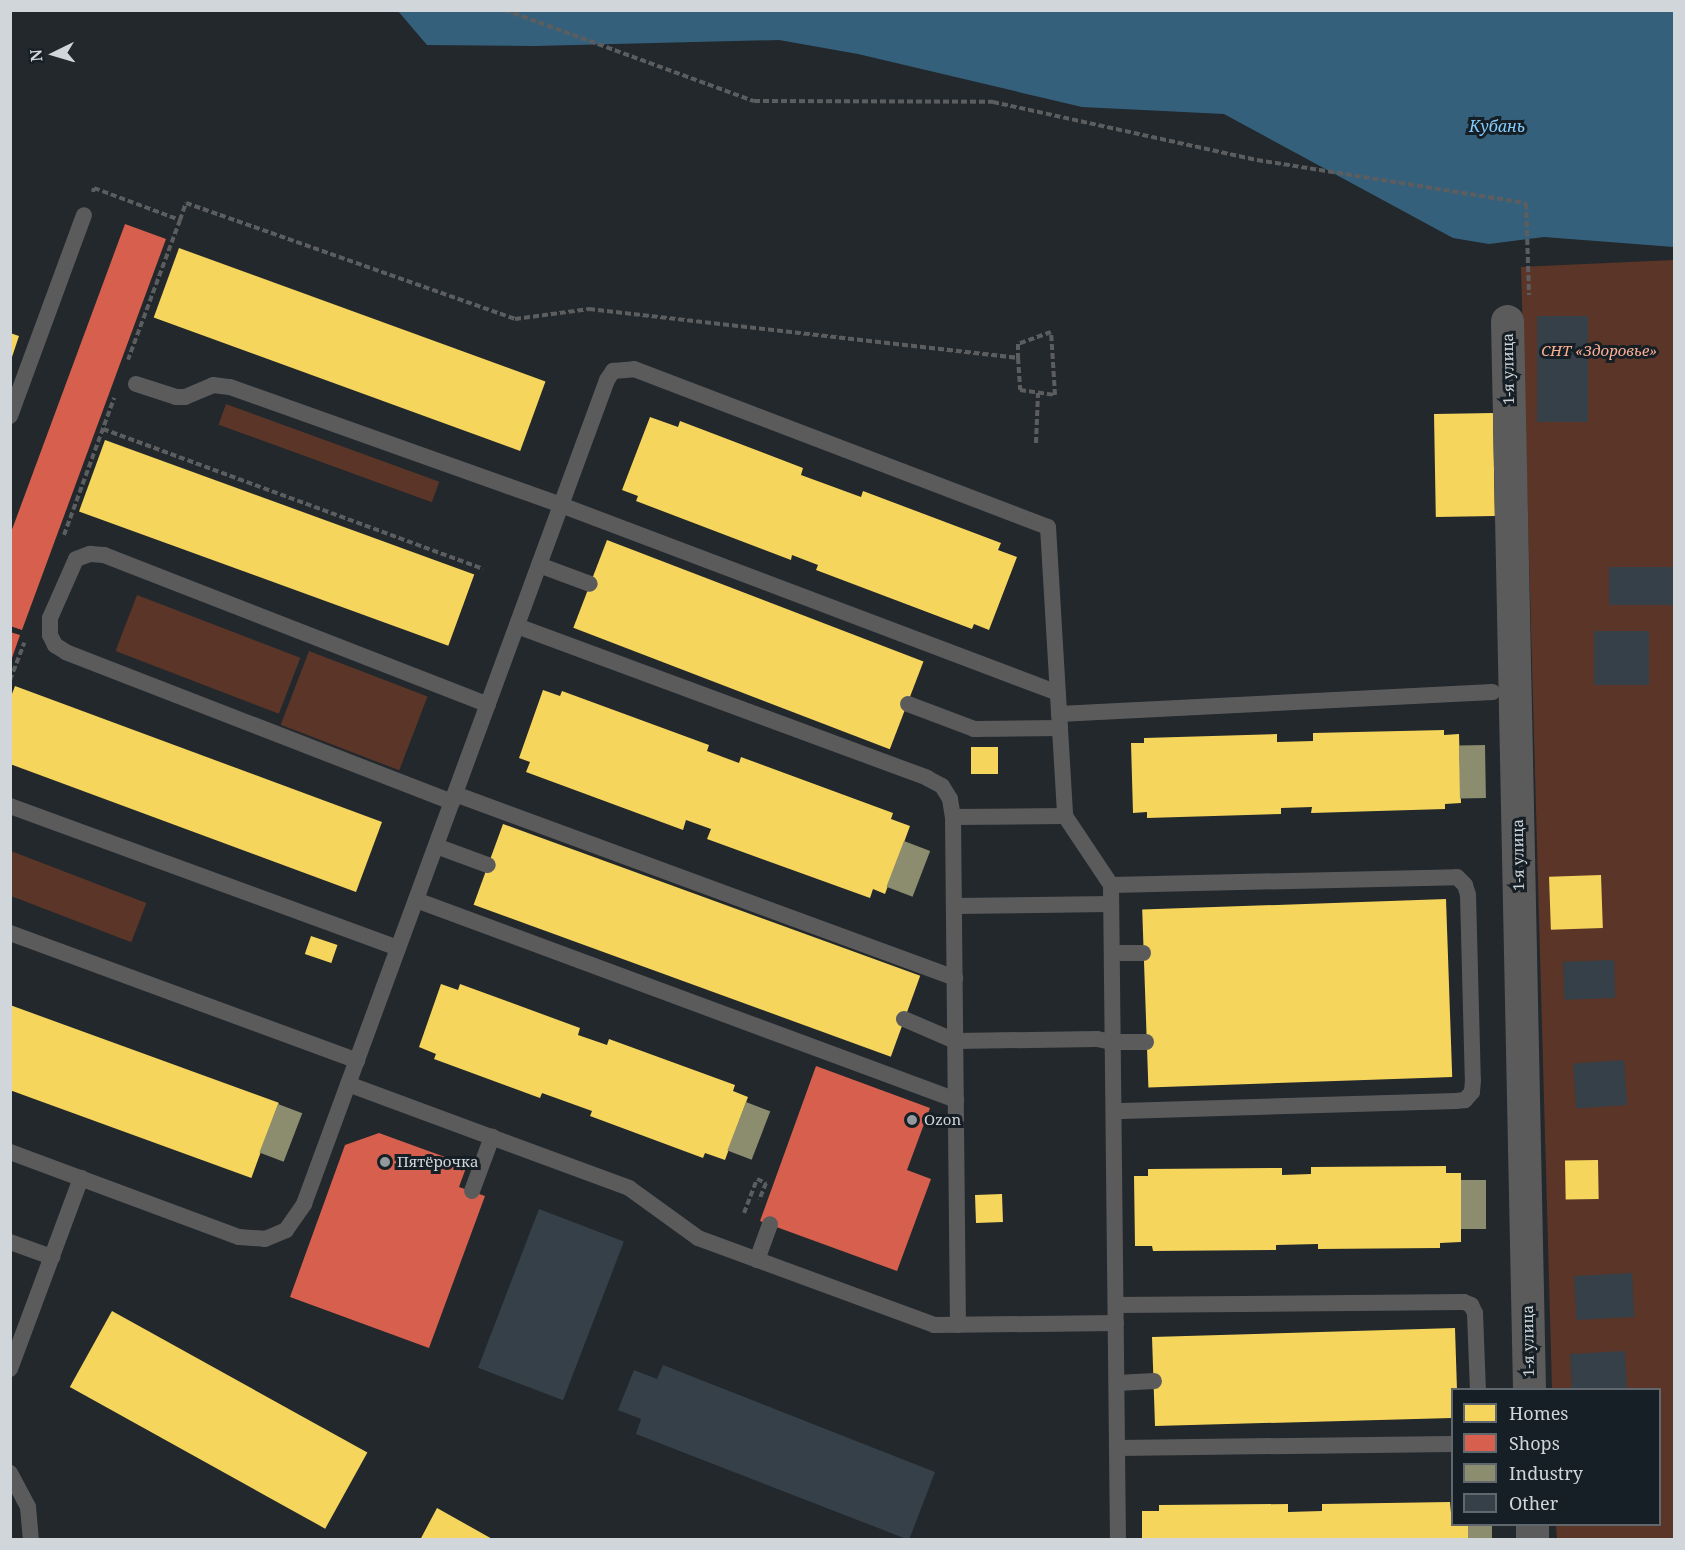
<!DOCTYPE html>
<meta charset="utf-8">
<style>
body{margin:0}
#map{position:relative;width:1685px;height:1550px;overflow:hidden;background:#22282c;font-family:"Noto Serif",serif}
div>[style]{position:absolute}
.green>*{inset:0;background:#5a3528;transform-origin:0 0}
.water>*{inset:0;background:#35607c}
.homes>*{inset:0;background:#f6d55c;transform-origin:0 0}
.shops>*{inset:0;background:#d6604d}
.industry>*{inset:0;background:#8c8c6e;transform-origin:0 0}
.building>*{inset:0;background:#354048;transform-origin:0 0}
.path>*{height:4px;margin-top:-2px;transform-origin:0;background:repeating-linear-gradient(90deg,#5c5d5e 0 6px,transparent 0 9px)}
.service>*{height:16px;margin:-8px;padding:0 8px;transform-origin:8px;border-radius:8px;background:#5c5b5c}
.minor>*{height:33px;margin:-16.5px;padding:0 16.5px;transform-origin:16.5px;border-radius:16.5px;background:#5c5b5c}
.dots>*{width:16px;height:16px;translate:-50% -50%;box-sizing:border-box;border:3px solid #161f25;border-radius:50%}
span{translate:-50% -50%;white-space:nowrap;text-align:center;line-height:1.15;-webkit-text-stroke:6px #161f25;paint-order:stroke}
.park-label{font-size:15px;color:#fcae92;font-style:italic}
.street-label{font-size:15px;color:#d0d6da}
.poi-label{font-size:15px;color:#d0d6da}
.left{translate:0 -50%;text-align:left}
.water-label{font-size:16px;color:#82ccfc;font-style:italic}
.frame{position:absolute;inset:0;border:12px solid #d0d6da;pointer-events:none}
.legend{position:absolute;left:1451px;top:1388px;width:210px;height:138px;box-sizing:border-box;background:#161f25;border:2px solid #60686d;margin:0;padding:8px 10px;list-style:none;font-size:18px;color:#d0d6da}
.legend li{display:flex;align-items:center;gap:12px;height:30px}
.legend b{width:30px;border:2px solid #60686d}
.north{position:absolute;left:24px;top:24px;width:60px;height:60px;-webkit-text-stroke:4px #161f25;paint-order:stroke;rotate:265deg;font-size:16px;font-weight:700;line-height:24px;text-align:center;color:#d0d6da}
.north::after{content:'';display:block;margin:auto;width:21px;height:27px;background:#d0d6da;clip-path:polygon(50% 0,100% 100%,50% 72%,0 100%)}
</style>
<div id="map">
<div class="green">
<i style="clip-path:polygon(1674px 260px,1674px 1539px,1557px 1539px,1556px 1525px,1660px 1524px,1660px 1390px,1552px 1389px,1521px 267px)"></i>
<i style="left:226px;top:404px;width:227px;height:22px;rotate:20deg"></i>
<i style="left:137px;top:595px;width:175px;height:60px;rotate:21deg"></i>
<i style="left:309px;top:651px;width:127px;height:79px;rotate:21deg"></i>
<i style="left:11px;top:851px;width:145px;height:42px;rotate:21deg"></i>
</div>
<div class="water">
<i style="clip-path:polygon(398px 11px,1674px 11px,1674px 247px,1544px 237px,1489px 244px,1453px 238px,1224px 114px,1082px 107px,858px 54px,779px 40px,535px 46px,427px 45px)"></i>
</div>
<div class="homes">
<i style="left:179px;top:248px;width:390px;height:74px;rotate:20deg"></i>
<i style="clip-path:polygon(10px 333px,19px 336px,11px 360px,10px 360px)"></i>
<i style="left:1493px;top:413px;width:103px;height:59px;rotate:89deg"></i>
<i style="clip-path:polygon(650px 417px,678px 427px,680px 421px,803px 468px,801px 475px,861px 497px,863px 491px,1001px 543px,998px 550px,1017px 557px,989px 630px,974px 624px,972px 629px,816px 570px,818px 565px,792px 555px,791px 560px,636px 501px,638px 496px,622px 490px)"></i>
<i style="left:105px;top:440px;width:393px;height:76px;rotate:20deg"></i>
<i style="left:607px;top:540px;width:339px;height:94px;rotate:21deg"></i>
<i style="clip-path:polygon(15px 686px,382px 822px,356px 892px,10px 764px,10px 699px)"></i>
<i style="clip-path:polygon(543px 690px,560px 696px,562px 691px,709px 745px,707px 751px,739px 763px,741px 757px,893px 813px,891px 819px,910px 826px,885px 894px,873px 889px,870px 898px,707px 839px,711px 829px,686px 820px,683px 830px,526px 772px,530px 762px,519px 758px)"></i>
<i style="clip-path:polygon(1444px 730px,1444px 735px,1459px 734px,1461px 803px,1445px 804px,1445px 809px,1311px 813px,1312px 807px,1281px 808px,1281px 814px,1147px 818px,1147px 812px,1133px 813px,1131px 743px,1144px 743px,1144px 738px,1277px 734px,1277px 742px,1313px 741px,1313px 733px)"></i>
<i style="left:971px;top:747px;width:27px;height:27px"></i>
<i style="left:503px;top:824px;width:444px;height:86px;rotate:20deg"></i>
<i style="left:1601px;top:875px;width:53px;height:52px;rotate:88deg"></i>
<i style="left:1446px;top:899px;width:178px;height:304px;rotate:88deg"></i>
<i style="left:311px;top:936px;width:28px;height:19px;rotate:19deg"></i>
<i style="clip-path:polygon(441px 984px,458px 990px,460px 984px,580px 1028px,578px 1035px,607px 1045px,609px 1039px,735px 1085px,733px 1091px,748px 1097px,725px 1160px,705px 1153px,703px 1158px,590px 1116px,592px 1111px,542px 1093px,540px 1098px,434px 1059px,436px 1054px,419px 1047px)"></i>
<i style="left:10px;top:1005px;width:286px;height:80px;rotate:20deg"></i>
<i style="left:1598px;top:1160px;width:39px;height:33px;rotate:89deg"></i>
<i style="clip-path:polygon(1446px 1166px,1446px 1173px,1461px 1173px,1461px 1242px,1440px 1243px,1440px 1248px,1318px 1249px,1318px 1244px,1276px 1245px,1276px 1250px,1153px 1251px,1152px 1246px,1135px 1246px,1134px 1176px,1148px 1176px,1148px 1169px,1282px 1168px,1282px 1175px,1311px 1174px,1311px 1167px)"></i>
<i style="left:1002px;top:1194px;width:28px;height:27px;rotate:88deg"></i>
<i style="left:112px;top:1311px;width:292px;height:87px;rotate:29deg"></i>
<i style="clip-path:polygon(1455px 1328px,1457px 1390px,1452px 1390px,1452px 1418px,1155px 1426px,1152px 1337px)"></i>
<i style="clip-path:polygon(1450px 1502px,1452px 1524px,1468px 1524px,1468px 1540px,1142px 1540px,1142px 1511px,1159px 1511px,1159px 1505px,1288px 1504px,1288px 1512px,1322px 1511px,1322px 1504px)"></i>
<i style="clip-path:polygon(437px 1508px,494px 1540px,420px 1540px)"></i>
</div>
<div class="shops">
<i style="clip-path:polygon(125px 224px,166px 239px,22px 630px,10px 626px,10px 535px)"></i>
<i style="clip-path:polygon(10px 632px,20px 635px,11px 661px,10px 661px)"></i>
<i style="clip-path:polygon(816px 1066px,930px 1108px,907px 1170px,931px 1179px,897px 1271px,760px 1221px)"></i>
<i style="clip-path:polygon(379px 1133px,467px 1165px,459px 1187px,485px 1196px,429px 1348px,290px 1297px,345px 1145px)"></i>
</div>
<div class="industry">
<i style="left:1485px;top:745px;width:53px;height:26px;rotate:89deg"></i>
<i style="left:904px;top:841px;width:28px;height:49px;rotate:21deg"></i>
<i style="left:746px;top:1102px;width:26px;height:52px;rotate:21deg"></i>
<i style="left:278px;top:1104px;width:26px;height:52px;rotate:21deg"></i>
<i style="left:1461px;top:1180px;width:25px;height:49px"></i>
<i style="left:1468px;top:1524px;width:24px;height:16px"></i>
</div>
<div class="building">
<i style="left:1537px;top:316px;width:51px;height:106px"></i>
<i style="left:1673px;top:567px;width:38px;height:64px;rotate:90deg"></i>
<i style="left:1594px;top:631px;width:55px;height:54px"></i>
<i style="left:1614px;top:960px;width:38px;height:51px;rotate:88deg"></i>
<i style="left:1624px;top:1060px;width:45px;height:51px;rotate:86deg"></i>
<i style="left:539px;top:1209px;width:91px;height:170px;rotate:21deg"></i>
<i style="left:1632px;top:1273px;width:44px;height:58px;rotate:87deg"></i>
<i style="left:1625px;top:1351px;width:39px;height:55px;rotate:87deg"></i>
<i style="clip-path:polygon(663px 1365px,935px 1472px,909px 1540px,636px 1434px,641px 1419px,618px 1410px,634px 1370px,657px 1379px)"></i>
</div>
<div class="path">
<i style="left:505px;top:10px;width:265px;rotate:20.1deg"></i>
<i style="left:754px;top:101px;width:239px;rotate:0.2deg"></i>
<i style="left:993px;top:102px;width:270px;rotate:12.4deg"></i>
<i style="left:1257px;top:160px;width:272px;rotate:9.1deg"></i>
<i style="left:1526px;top:203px;width:92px;rotate:88.1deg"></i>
<i style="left:93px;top:192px;width:4px;rotate:-76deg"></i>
<i style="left:94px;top:188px;width:92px;rotate:20.4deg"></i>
<i style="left:180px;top:220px;width:149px;rotate:110.4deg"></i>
<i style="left:180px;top:220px;width:18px;rotate:-71deg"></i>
<i style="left:186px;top:203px;width:349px;rotate:19.4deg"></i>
<i style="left:515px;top:319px;width:75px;rotate:-7.7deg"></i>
<i style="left:589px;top:309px;width:432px;rotate:6.5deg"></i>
<i style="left:1018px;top:358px;width:32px;rotate:86deg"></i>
<i style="left:1020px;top:390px;width:35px;rotate:8deg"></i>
<i style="left:1055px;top:395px;width:63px;rotate:-93.6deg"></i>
<i style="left:1051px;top:332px;width:35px;rotate:160deg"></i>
<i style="left:1018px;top:344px;width:14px;rotate:90deg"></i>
<i style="left:103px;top:429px;width:405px;rotate:20.2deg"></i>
<i style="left:1036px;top:443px;width:50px;rotate:-87.7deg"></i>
<i style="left:64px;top:535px;width:146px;rotate:-69.9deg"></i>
<i style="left:10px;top:680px;width:40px;rotate:-69deg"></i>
<i style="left:744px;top:1213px;width:36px;rotate:-69deg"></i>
<i style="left:757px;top:1179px;width:10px;rotate:24deg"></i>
<i style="left:766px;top:1183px;width:18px;rotate:112deg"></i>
</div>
<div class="service">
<i style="left:136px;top:384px;width:42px;rotate:18deg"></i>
<i style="left:176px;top:397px;width:9px"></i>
<i style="left:185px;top:397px;width:30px;rotate:-23deg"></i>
<i style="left:213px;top:385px;width:17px;rotate:7deg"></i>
<i style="left:230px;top:387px;width:351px;rotate:19.6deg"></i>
<i style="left:561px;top:505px;width:531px;rotate:20.72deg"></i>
<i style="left:10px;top:416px;width:214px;rotate:-69.8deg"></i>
<i style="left:539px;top:565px;width:54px;rotate:20.4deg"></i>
<i style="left:517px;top:626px;width:437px;rotate:20.3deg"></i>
<i style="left:927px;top:778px;width:17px;rotate:28deg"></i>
<i style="left:942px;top:786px;width:15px;rotate:58deg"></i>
<i style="left:950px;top:799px;width:18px;rotate:81deg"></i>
<i style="left:953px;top:817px;width:508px;rotate:89.44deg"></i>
<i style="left:908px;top:704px;width:71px;rotate:20.7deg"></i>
<i style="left:974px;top:729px;width:86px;rotate:-0.7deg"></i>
<i style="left:1059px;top:714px;width:434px;rotate:-2.9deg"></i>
<i style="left:455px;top:794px;width:533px;rotate:20.2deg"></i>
<i style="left:452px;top:802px;width:414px;rotate:-158.8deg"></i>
<i style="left:66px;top:652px;width:13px;rotate:-148deg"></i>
<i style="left:55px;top:645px;width:11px;rotate:-117deg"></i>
<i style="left:50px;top:635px;width:17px;rotate:-90deg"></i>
<i style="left:50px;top:618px;width:64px;rotate:-66.2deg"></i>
<i style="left:76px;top:559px;width:15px;rotate:-20deg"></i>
<i style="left:90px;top:554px;width:14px;rotate:4deg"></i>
<i style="left:104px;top:555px;width:412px;rotate:21.3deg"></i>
<i style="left:10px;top:806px;width:413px;rotate:20.1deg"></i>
<i style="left:953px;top:817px;width:112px;rotate:-0.5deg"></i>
<i style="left:436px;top:846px;width:55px;rotate:20.1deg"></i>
<i style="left:1111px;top:885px;width:346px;rotate:-1.3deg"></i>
<i style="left:1457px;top:877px;width:11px;rotate:45deg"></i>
<i style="left:1465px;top:885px;width:10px;rotate:73deg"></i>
<i style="left:1468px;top:895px;width:185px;rotate:88.5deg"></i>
<i style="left:1473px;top:1080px;width:12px;rotate:95deg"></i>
<i style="left:1472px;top:1092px;width:11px;rotate:131deg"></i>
<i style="left:1465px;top:1100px;width:9px;rotate:174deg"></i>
<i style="left:1456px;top:1101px;width:342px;rotate:178.3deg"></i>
<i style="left:416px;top:900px;width:576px;rotate:20.32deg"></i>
<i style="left:954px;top:906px;width:157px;rotate:-0.7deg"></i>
<i style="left:10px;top:933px;width:370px;rotate:20.2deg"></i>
<i style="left:1112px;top:953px;width:31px"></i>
<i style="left:904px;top:1019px;width:56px;rotate:23.3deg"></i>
<i style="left:955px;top:1041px;width:142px;rotate:-0.8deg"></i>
<i style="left:1097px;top:1039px;width:16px;rotate:11deg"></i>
<i style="left:1113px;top:1042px;width:33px"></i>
<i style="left:348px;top:1084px;width:300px;rotate:20.3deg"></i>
<i style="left:629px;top:1188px;width:85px;rotate:35.9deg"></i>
<i style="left:698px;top:1238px;width:252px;rotate:20.2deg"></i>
<i style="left:934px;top:1325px;width:182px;rotate:-0.6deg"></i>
<i style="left:10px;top:1152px;width:244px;rotate:20.4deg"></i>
<i style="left:239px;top:1237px;width:26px;rotate:4deg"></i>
<i style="left:265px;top:1239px;width:23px;rotate:-23deg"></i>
<i style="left:286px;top:1230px;width:32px;rotate:-55deg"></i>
<i style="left:304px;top:1204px;width:878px;rotate:-69.81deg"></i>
<i style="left:607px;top:380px;width:11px;rotate:-56deg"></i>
<i style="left:613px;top:371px;width:21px;rotate:-5deg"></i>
<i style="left:634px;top:369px;width:443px;rotate:20.9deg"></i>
<i style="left:1048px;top:527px;width:289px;rotate:86.6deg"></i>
<i style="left:1065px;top:816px;width:83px;rotate:56.3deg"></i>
<i style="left:1111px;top:885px;width:655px;rotate:89.39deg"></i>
<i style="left:472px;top:1191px;width:58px;rotate:-69.7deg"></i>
<i style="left:10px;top:1242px;width:45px;rotate:19.7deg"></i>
<i style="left:757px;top:1260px;width:38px;rotate:-70deg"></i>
<i style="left:1116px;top:1305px;width:348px;rotate:-0.5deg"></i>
<i style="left:1464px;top:1302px;width:8px;rotate:23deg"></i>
<i style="left:1471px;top:1305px;width:9px;rotate:63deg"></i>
<i style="left:1475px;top:1313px;width:77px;rotate:87.8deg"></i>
<i style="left:10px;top:1369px;width:204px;rotate:-69.6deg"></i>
<i style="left:1117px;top:1383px;width:37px;rotate:-3deg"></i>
<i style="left:1118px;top:1448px;width:334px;rotate:-0.7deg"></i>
<i style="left:10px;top:1473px;width:38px;rotate:62deg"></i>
<i style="left:28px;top:1507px;width:33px;rotate:85deg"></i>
</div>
<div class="minor">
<i style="left:1507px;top:321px;width:1069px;rotate:88.82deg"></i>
<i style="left:1532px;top:1524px;width:16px;rotate:90deg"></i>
</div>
<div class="dots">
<i style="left:912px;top:1120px;background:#93999d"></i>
<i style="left:385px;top:1162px;background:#93999d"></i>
</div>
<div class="park-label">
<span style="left:1599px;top:351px">СНТ «Здоровье»</span>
</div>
<div class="street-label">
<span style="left:1508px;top:369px;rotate:-91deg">1-я улица</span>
<span style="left:1518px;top:855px;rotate:-91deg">1-я улица</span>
<span style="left:1528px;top:1341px;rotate:-91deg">1-я улица</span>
</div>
<div class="poi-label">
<span class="left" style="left:924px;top:1120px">Ozon</span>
<span class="left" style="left:397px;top:1162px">Пятёрочка</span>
</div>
<div class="water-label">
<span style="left:1497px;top:126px">Кубань</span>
</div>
<div class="frame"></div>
<ul class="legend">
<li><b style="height:16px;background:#f6d55c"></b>Homes</li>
<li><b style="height:16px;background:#d6604d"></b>Shops</li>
<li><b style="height:16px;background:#8c8c6e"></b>Industry</li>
<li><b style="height:16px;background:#354048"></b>Other</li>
</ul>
<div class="north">N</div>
</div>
